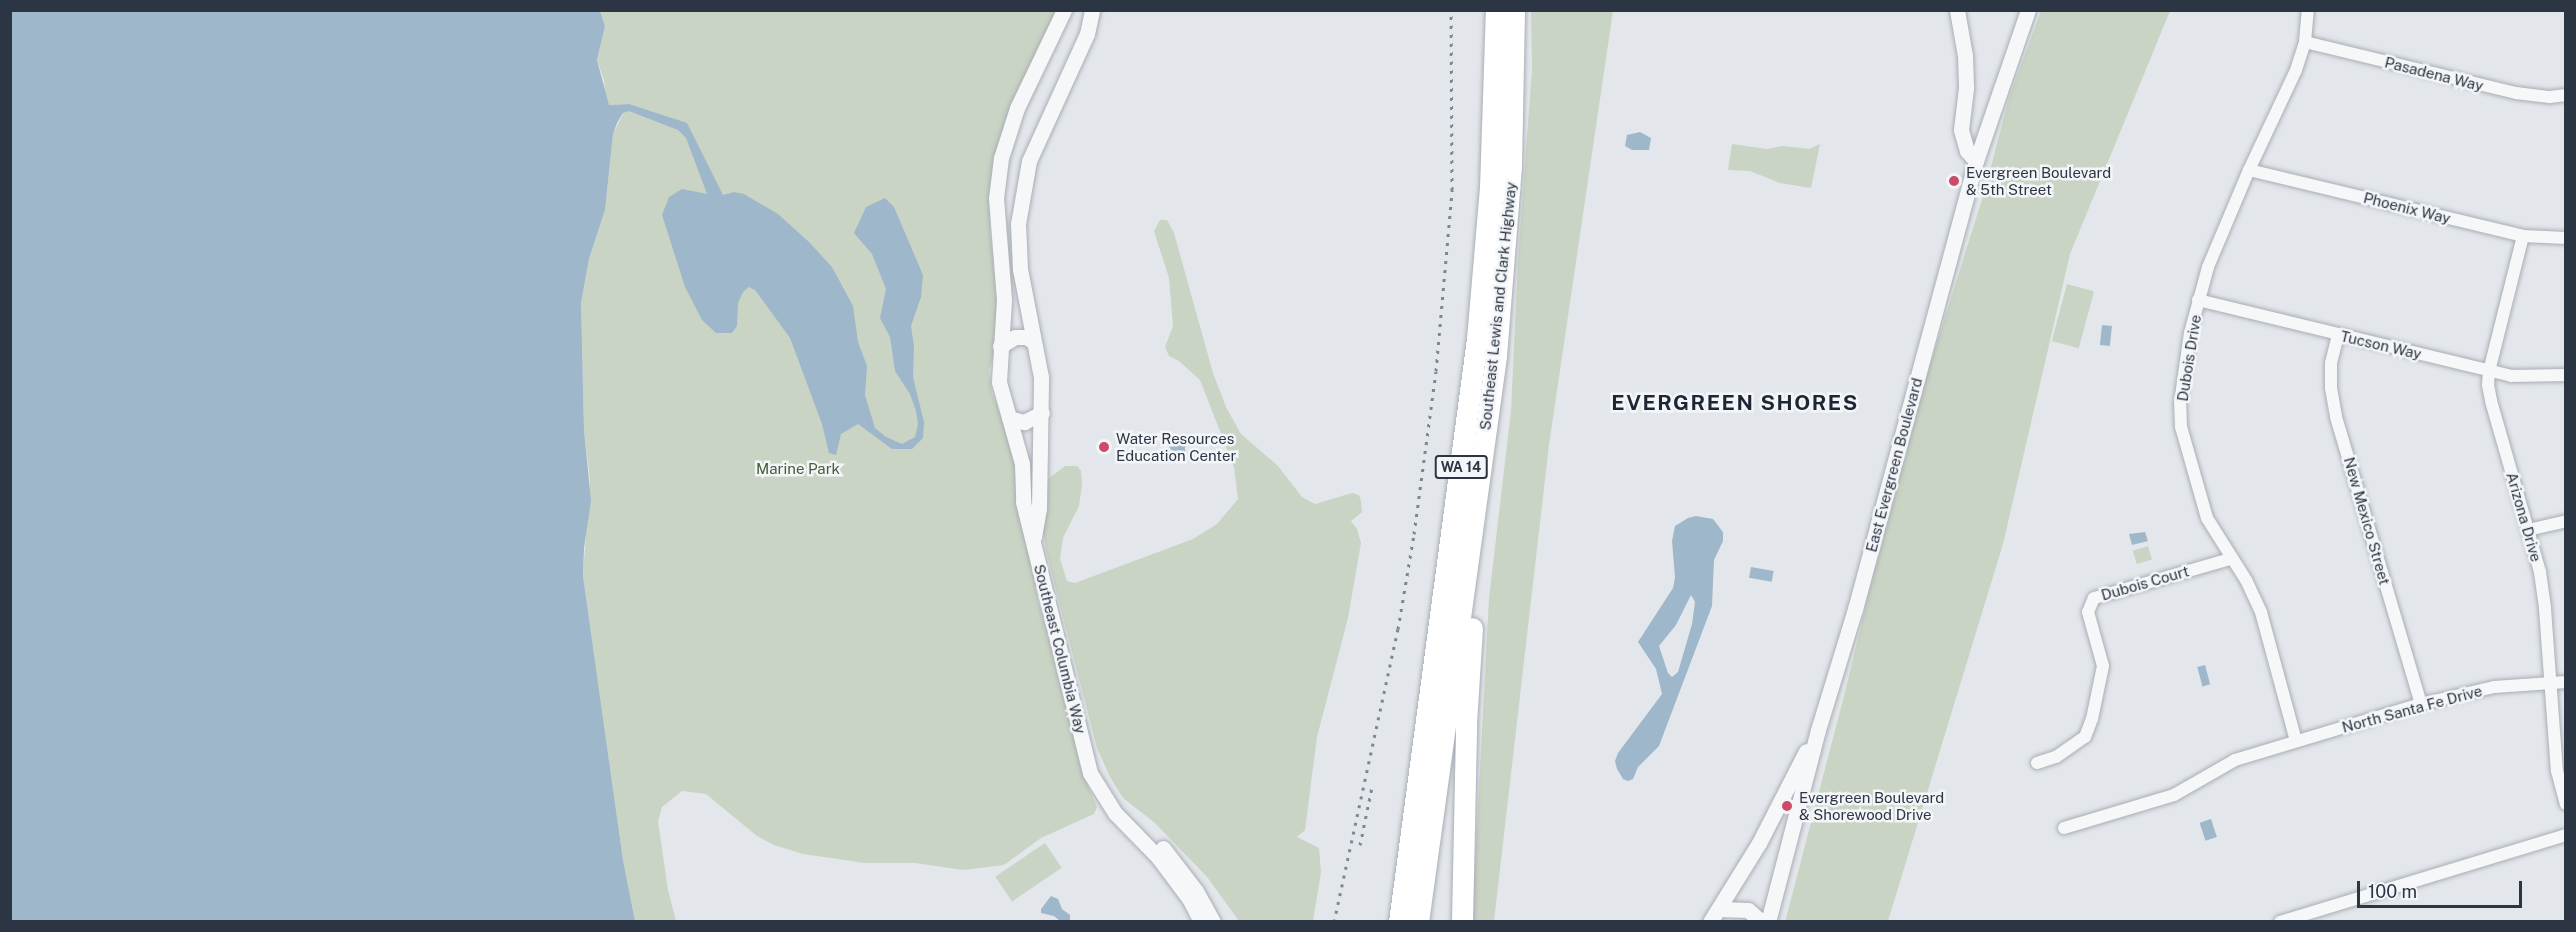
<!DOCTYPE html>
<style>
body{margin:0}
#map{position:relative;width:2576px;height:932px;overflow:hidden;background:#e3e7eb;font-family:"Public Sans",sans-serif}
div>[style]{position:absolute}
.green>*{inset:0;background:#cad4c4;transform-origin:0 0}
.water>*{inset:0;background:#9fb7ca;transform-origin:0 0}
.roads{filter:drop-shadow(0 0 2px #a8aeb5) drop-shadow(0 0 2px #a8aeb5)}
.minor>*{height:12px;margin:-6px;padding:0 6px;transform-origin:6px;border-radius:6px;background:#f6f7f9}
.tertiary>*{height:15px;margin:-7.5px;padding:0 7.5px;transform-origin:7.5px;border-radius:7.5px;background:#f6f7f9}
.motorway>*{height:21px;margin:-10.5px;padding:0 10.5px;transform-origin:10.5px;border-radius:10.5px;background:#fff}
.rail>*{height:3px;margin-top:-1.5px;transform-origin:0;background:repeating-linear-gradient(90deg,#7d8794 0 3px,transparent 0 9px)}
.dots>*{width:16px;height:16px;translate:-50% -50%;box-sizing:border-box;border:3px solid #f3f5f8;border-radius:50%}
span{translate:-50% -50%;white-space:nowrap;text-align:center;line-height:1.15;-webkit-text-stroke:5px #f3f5f8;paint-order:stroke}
.shield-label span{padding:2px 4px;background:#f3f5f8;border:2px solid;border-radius:4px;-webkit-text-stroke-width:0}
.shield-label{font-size:14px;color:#2b3543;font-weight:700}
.street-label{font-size:15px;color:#2b3543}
.poi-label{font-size:15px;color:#2b3543}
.left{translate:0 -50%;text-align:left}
.park-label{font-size:15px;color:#425e38}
.district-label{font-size:21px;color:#1d2634;font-weight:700;letter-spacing:1.5px}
.frame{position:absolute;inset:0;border:12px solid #2b3543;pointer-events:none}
.scale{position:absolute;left:2357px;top:881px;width:165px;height:27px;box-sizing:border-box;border:3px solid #2b3543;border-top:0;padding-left:8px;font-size:18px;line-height:21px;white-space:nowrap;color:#2b3543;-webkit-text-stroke:4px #f3f5f8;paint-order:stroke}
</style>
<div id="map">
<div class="green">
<i style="clip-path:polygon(600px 11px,1058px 11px,990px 201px,990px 232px,999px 301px,994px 355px,989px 370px,992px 393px,1016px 454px,1019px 498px,1038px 600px,1054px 652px,1081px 769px,1097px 807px,1094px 814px,1041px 838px,1004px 865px,963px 870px,915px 863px,865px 863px,803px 854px,774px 845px,757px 836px,706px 794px,682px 791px,662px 807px,658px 821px,668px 890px,676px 921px,635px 921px,623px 860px,583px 576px,590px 480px,584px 430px,581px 303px,589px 259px,605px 210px,613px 134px,628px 104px,609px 105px,606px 99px,604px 80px,597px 60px,605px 26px)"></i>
<i style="clip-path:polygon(1531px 11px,1613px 11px,1549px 445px,1494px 921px,1472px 922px,1489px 598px,1511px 411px,1518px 260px,1532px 69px)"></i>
<i style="clip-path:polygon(2041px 11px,2170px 11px,2070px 254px,2003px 544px,1888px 921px,1785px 922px,1845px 692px,1905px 445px,1984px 193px,2009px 98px)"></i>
<i style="clip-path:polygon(1732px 144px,1767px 149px,1782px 146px,1809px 149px,1820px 144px,1811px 188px,1780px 183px,1750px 171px,1728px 170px)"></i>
<i style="clip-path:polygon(1160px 220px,1167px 220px,1174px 233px,1213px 373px,1226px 407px,1241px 434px,1278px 466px,1302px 497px,1315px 504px,1352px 493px,1359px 495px,1361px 501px,1362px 512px,1351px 521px,1357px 529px,1361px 543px,1348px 618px,1317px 737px,1305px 830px,1297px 837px,1319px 848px,1321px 872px,1313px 921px,1239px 921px,1207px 877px,1155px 823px,1123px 798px,1110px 777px,1097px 748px,1046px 551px,1041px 520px,1045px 493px,1048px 479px,1065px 466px,1077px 466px,1081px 471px,1082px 485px,1079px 506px,1063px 538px,1060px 559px,1067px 581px,1075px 583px,1193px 539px,1217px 524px,1238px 499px,1234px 467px,1200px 380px,1179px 361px,1169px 356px,1165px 347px,1173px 326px,1169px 278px,1154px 231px)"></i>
<i style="left:2067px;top:284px;width:28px;height:59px;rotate:15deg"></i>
<i style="left:2148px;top:546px;width:14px;height:16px;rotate:73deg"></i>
<i style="left:1045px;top:843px;width:30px;height:60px;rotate:56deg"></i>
</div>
<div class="water">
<i style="clip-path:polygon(10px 11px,600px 11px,605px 26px,597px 60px,609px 105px,629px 104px,687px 123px,723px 195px,734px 192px,744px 194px,778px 214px,809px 242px,832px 267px,853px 306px,858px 342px,867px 366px,865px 395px,875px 428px,886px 437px,902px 444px,915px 437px,918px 424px,916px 411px,910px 394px,895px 371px,890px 337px,880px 318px,886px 289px,872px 254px,854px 233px,866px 207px,885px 198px,894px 207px,923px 275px,921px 297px,911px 326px,914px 347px,913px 377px,924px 422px,923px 438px,912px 449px,892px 449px,858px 424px,841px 434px,836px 455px,829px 453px,822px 424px,790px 338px,755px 290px,749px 287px,743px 292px,738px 303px,737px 326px,732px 333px,716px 333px,702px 320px,685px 287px,662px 215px,669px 197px,682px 189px,707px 194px,686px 138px,678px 130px,629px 111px,623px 113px,617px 123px,613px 134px,605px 210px,589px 259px,581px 303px,584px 430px,591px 501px,584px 548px,583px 576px,623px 860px,635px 921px,11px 921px)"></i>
<i style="clip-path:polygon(1640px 132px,1651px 138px,1649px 150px,1632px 150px,1625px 146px,1627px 135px)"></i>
<i style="left:2102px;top:325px;width:10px;height:20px;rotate:6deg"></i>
<i style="clip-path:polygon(1177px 442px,1185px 446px,1185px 452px,1181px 455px,1176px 455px,1169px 447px,1170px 443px)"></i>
<i style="clip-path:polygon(evenodd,1696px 516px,1713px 519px,1723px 532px,1723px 541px,1714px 560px,1712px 606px,1659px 746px,1638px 767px,1633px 779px,1628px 781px,1623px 779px,1617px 769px,1615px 761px,1618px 753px,1662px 694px,1656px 669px,1638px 642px,1673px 588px,1675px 577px,1672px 541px,1675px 526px,1688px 518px,1696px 516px,1691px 595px,1695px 602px,1692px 624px,1678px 672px,1672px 677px,1668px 673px,1659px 646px,1676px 625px,1691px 595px)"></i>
<i style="clip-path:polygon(2145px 532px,2148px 541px,2132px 545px,2129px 534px)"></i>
<i style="left:1751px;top:567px;width:23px;height:11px;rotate:10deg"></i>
<i style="left:2205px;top:665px;width:20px;height:8px;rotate:75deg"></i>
<i style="left:2211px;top:819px;width:19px;height:12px;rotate:72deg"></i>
<i style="clip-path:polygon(1051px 896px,1058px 899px,1062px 909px,1070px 915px,1070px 921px,1060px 921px,1054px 916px,1041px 913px,1041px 909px)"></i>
</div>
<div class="roads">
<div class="minor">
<i style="left:2305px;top:42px;width:217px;rotate:13.6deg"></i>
<i style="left:2516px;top:93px;width:34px;rotate:7deg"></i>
<i style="left:2550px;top:97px;width:16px;rotate:-7deg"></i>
<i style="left:2249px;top:170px;width:282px;rotate:13.5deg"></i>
<i style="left:2523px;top:236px;width:43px;rotate:2.7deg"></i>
<i style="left:2523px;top:236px;width:139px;rotate:104.1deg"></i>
<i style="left:2489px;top:371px;width:14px;rotate:94deg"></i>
<i style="left:2488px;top:385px;width:16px;rotate:79deg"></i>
<i style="left:2491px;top:401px;width:178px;rotate:74deg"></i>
<i style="left:2540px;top:572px;width:37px;rotate:82deg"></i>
<i style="left:2545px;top:609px;width:162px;rotate:85.8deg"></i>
<i style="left:2557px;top:771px;width:34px;rotate:75deg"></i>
<i style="left:2198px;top:300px;width:322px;rotate:13.6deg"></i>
<i style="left:2511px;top:376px;width:55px;rotate:-1deg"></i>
<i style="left:2338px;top:335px;width:29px;rotate:104deg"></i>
<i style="left:2331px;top:363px;width:25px;rotate:90deg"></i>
<i style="left:2331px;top:388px;width:29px;rotate:80deg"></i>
<i style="left:2336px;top:417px;width:299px;rotate:73.5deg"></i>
<i style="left:2528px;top:530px;width:39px;rotate:-13deg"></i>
<i style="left:2296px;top:741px;width:134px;rotate:-105.2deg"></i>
<i style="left:2261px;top:612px;width:35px;rotate:-115deg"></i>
<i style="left:2246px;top:580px;width:73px;rotate:-122.2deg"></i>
<i style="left:2207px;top:518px;width:95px;rotate:-105.9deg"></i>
<i style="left:2181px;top:427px;width:24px;rotate:-92deg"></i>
<i style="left:2180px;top:403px;width:71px;rotate:-81.9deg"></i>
<i style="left:2190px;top:333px;width:68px;rotate:-74.7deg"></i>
<i style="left:2208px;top:267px;width:105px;rotate:-67.1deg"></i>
<i style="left:2249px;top:170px;width:110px;rotate:-64.8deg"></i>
<i style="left:2296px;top:70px;width:29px;rotate:-72deg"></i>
<i style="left:2305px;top:42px;width:32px;rotate:-85deg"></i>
<i style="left:2037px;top:763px;width:20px;rotate:-18deg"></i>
<i style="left:2056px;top:757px;width:35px;rotate:-35deg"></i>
<i style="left:2085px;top:737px;width:19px;rotate:-69deg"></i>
<i style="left:2092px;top:719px;width:54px;rotate:-78.3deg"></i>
<i style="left:2103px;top:666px;width:56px;rotate:-105.5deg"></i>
<i style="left:2088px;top:612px;width:15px;rotate:-67deg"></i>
<i style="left:2094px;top:598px;width:141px;rotate:-16deg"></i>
<i style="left:2064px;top:828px;width:115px;rotate:-16.7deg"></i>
<i style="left:2174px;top:795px;width:70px;rotate:-29.8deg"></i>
<i style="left:2235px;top:760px;width:194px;rotate:-16.8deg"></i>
<i style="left:2421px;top:704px;width:75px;rotate:-13.1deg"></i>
<i style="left:2494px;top:687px;width:72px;rotate:-4deg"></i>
<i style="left:2280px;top:922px;width:299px;rotate:-16.9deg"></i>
</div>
<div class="tertiary">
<i style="left:1064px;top:10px;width:109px;rotate:115.6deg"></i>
<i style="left:1017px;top:108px;width:52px;rotate:107.7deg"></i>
<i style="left:1001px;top:158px;width:40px;rotate:97.1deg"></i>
<i style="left:996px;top:198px;width:102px;rotate:85.5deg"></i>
<i style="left:1004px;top:300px;width:82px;rotate:93.5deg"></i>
<i style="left:999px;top:382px;width:85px;rotate:74.3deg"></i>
<i style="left:1022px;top:464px;width:38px;rotate:88deg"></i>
<i style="left:1023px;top:502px;width:279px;rotate:76.1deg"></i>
<i style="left:1090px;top:773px;width:47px;rotate:58deg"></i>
<i style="left:1115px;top:813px;width:62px;rotate:45.7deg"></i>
<i style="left:1158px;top:857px;width:54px;rotate:53.3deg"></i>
<i style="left:1190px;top:900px;width:25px;rotate:63deg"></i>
<i style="left:1957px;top:10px;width:47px;rotate:80.1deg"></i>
<i style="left:1965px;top:56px;width:32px;rotate:88deg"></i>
<i style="left:1966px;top:88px;width:42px;rotate:96.8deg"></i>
<i style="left:1961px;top:130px;width:22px;rotate:74deg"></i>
<i style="left:1967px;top:151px;width:13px;rotate:48deg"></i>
<i style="left:1000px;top:346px;width:17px;rotate:-31deg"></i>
<i style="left:1015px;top:337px;width:11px"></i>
<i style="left:1026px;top:337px;width:9px;rotate:32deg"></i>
<i style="left:1009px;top:418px;width:16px;rotate:15deg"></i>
<i style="left:1024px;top:422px;width:20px;rotate:-27deg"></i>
<i style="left:1034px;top:537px;width:28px;rotate:-80deg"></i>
<i style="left:1039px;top:509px;width:132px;rotate:-89.1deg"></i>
<i style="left:1041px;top:377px;width:110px;rotate:-101deg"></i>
<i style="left:1020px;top:269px;width:45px;rotate:-92.5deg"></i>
<i style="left:1018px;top:224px;width:64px;rotate:-80.1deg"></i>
<i style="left:1029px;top:161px;width:140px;rotate:-65.5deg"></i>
<i style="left:1087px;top:34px;width:25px;rotate:-78deg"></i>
<i style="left:1163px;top:848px;width:54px;rotate:52.5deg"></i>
<i style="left:1196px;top:891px;width:35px;rotate:61deg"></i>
<i style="left:1719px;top:909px;width:29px;rotate:2deg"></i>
<i style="left:1748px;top:910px;width:18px;rotate:41deg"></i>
<i style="left:1710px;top:922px;width:93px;rotate:-58.2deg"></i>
<i style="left:1759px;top:843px;width:103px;rotate:-62.9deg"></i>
<i style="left:1768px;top:922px;width:198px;rotate:-75.4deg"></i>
<i style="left:1818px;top:730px;width:127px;rotate:-73deg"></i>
<i style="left:1855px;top:609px;width:464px;rotate:-74.9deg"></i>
<i style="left:1976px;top:161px;width:160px;rotate:-71deg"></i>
</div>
<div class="motorway">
<i style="left:1399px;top:922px;width:588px;rotate:-82.38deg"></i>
<i style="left:1477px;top:339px;width:152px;rotate:-85.1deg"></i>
<i style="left:1490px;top:188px;width:178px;rotate:-88.1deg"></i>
<i style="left:1418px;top:922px;width:571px;rotate:-82.15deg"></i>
<i style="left:1496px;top:356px;width:191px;rotate:-85.5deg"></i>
<i style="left:1511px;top:166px;width:156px;rotate:-88.9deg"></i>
<i style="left:1462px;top:922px;width:199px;rotate:-88.8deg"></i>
<i style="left:1466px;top:723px;width:95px;rotate:-86.4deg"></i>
</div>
</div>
<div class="rail">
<i style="left:1360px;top:845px;width:59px;rotate:-78.3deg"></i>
<i style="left:1334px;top:922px;width:300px;rotate:-77.7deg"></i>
<i style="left:1398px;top:629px;width:96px;rotate:-80.4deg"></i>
<i style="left:1414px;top:534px;width:164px;rotate:-82.3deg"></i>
<i style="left:1436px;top:371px;width:182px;rotate:-84.9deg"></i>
<i style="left:1452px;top:190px;width:180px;rotate:-90.3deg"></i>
</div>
<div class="dots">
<i style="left:1954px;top:181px;background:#cc4b69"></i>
<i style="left:1104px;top:447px;background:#cc4b69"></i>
<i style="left:1787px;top:806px;background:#cc4b69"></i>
</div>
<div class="shield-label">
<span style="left:1461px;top:467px">WA 14</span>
</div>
<div class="street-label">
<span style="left:2434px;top:74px;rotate:14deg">Pasadena Way</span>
<span style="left:2407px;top:208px;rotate:14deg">Phoenix Way</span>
<span style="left:1498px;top:306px;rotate:-84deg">Southeast Lewis and Clark Highway</span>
<span style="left:2381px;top:345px;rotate:13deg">Tucson Way</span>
<span style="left:2189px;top:358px;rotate:-81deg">Dubois Drive</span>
<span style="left:1894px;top:465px;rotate:-75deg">East Evergreen Boulevard</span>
<span style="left:2524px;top:517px;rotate:74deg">Arizona Drive</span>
<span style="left:2367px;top:521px;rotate:74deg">New Mexico Street</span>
<span style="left:2145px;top:583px;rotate:-16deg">Dubois Court</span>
<span style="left:1060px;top:649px;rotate:76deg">Southeast Columbia Way</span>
<span style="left:2412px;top:709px;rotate:-15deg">North Santa Fe Drive</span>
</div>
<div class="poi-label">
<span class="left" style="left:1966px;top:181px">Evergreen Boulevard<br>&amp; 5th Street</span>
<span class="left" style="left:1116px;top:447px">Water Resources<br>Education Center</span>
<span class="left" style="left:1799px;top:806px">Evergreen Boulevard<br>&amp; Shorewood Drive</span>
</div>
<div class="park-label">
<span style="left:798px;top:469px">Marine Park</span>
</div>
<div class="district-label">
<span style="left:1735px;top:403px">EVERGREEN SHORES</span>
</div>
<div class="frame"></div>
<div class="scale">100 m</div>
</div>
